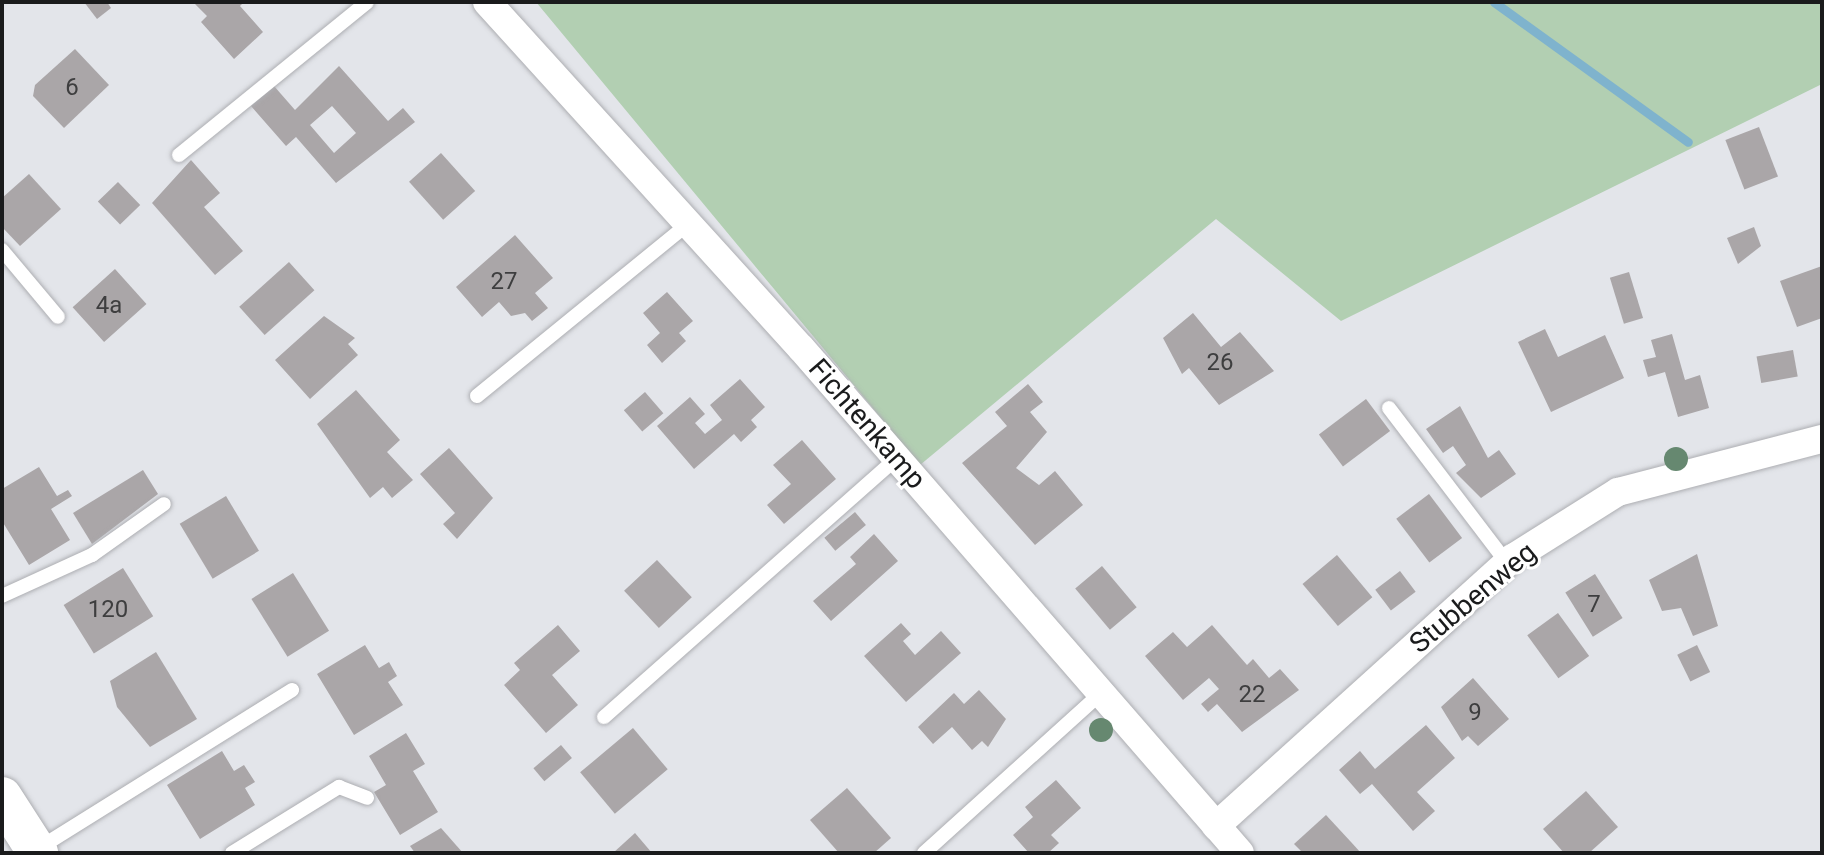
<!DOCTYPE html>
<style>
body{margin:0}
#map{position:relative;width:1824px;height:855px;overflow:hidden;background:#e3e5ea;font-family:Roboto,sans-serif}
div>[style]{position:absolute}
.green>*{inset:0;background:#b2cfb2}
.stream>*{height:9px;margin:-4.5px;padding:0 4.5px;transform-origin:4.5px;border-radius:4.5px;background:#7fb3cd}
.building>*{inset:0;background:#aaa6a8;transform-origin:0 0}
.roads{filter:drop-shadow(0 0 2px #adaeb2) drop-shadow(0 0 2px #adaeb2)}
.lane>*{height:14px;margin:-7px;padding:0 7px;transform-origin:7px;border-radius:7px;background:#fff}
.street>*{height:28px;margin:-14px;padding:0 14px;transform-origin:14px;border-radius:14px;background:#fff}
.secondary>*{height:40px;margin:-20px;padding:0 20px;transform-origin:20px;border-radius:20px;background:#fff}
.trees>*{width:24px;height:24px;margin:-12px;border-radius:50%;background:#668870}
span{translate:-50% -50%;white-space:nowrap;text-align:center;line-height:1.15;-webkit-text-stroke:6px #fff;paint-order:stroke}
.number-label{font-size:24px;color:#3e3e3f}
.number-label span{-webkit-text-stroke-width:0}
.street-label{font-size:28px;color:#1a1b1c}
.frame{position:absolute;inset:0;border:4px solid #1a1b1c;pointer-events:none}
</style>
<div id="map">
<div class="green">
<i style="clip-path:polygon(536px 2px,1822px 2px,1822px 84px,1341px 321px,1216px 219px,920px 465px)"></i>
</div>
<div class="stream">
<i style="left:1494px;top:2px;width:239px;rotate:35.8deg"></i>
</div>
<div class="building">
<i style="clip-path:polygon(84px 2px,107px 2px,111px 8px,97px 19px)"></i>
<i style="clip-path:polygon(244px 2px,240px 6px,263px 32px,234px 59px,201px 22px,207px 16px,195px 4px)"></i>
<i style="clip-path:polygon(75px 49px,109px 85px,64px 128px,33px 96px,35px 85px)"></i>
<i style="clip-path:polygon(evenodd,339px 66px,388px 121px,403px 108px,415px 122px,336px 183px,296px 137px,286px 146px,251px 106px,274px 86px,295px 110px,339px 66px,332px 106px,356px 133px,334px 153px,310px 125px,332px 106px)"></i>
<i style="left:1759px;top:127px;width:53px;height:36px;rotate:69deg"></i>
<i style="left:441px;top:153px;width:51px;height:43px;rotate:48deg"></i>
<i style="clip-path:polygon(191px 160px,220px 193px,204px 207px,243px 251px,215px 275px,152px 203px)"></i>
<i style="clip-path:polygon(29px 174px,61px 209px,20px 246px,2px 227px,2px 198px)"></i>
<i style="left:118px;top:182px;width:32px;height:28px;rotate:46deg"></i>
<i style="clip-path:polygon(1754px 227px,1761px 246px,1738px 264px,1727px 238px)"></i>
<i style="clip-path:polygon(515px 235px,553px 278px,535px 293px,548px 308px,532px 321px,525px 313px,511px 316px,499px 302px,482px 317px,456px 287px)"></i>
<i style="left:289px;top:262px;width:38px;height:67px;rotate:48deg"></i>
<i style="clip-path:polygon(1822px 266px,1822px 318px,1797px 327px,1780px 281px)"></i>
<i style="left:115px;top:269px;width:47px;height:57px;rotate:48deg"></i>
<i style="left:1629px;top:272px;width:48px;height:20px;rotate:73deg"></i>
<i style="clip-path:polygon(667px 292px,693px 321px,679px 333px,686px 341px,662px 363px,647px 345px,660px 333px,643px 313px)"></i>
<i style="clip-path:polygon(1193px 313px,1221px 347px,1240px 332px,1274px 371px,1219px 405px,1189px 368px,1182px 374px,1163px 338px)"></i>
<i style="clip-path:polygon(324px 316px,355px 338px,348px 344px,358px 355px,310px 399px,275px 360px)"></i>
<i style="clip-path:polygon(1545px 329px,1558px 357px,1605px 335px,1624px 378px,1551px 412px,1518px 342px)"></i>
<i style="clip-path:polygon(1672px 334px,1685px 380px,1700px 375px,1709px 408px,1678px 417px,1665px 372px,1648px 377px,1643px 360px,1656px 357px,1651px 340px)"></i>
<i style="left:1793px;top:350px;width:27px;height:37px;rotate:80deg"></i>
<i style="clip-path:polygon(740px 379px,765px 407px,751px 420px,757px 427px,741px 442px,734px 434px,694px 469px,657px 426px,690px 397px,705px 414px,695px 423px,705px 434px,722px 420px,710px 405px)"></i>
<i style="clip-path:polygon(1028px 384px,1043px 402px,1030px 412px,1047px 432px,1016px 468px,1039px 485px,1055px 471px,1083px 505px,1035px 545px,962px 463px,1007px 426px,995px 412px)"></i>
<i style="clip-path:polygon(356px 390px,400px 440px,387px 452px,413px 480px,392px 498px,383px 487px,370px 498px,317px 424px)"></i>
<i style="left:645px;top:392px;width:28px;height:28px;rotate:49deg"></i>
<i style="left:1366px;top:399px;width:40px;height:59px;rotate:53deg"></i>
<i style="clip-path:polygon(1460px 406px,1488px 458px,1499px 450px,1516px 474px,1481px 498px,1456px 473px,1466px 465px,1453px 446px,1443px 453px,1426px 429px)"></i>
<i style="clip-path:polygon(802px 440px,836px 479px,784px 524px,767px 505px,791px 484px,773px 465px)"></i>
<i style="clip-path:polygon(449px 448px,493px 498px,457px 539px,443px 524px,455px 513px,420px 474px)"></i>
<i style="clip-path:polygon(39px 467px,57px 496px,68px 490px,72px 496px,51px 509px,70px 540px,29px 565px,2px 521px,2px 489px)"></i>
<i style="clip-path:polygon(143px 470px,158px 494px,92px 544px,73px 513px)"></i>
<i style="left:1429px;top:494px;width:55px;height:41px;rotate:53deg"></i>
<i style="left:226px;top:496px;width:64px;height:54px;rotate:59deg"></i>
<i style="left:855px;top:512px;width:17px;height:40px;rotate:50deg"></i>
<i style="clip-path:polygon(874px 534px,898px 561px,831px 621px,813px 601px,856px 564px,850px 557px)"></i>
<i style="clip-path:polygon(1697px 554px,1718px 626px,1693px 636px,1681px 608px,1662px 611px,1649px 580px)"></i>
<i style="left:1337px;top:555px;width:55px;height:45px;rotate:50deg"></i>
<i style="left:657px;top:560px;width:51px;height:45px;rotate:47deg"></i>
<i style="left:1102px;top:566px;width:54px;height:35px;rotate:50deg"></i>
<i style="left:123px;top:568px;width:57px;height:70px;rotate:58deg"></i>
<i style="left:1400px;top:571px;width:26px;height:31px;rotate:53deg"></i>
<i style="left:293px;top:573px;width:68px;height:49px;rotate:58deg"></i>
<i style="left:1595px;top:574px;width:52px;height:35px;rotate:58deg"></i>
<i style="left:1558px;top:613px;width:53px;height:38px;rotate:54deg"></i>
<i style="clip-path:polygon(901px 623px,911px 634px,903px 641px,915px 655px,941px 631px,961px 653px,906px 702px,864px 656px)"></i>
<i style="clip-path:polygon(558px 625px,580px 651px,552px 675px,578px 705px,546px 733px,504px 685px,520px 670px,514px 663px)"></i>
<i style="clip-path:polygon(1212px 625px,1247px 665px,1253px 659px,1269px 678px,1280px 669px,1299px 690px,1242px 732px,1217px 704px,1208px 712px,1201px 704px,1219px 689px,1209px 678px,1183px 700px,1145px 656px,1173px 632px,1187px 647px)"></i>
<i style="clip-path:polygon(365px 645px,379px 668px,389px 662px,397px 676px,388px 682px,403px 705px,354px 735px,317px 674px)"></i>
<i style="left:1697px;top:645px;width:30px;height:22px;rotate:64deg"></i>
<i style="clip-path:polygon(156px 652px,197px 719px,150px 747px,117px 707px,110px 681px)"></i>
<i style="clip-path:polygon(1473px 678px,1509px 719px,1478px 746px,1468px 736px,1462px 741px,1441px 707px)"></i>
<i style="clip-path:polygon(979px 690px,1006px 719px,988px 747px,982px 741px,972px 750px,952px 727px,933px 744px,918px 727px,954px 693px,964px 704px)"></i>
<i style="clip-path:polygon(1426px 725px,1455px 758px,1417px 792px,1435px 811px,1413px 831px,1372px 784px,1360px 794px,1339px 770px,1360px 751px,1375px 769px)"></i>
<i style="left:633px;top:728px;width:54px;height:69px;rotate:50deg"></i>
<i style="clip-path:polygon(406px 733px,425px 764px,413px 771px,438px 812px,400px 835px,374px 792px,386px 785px,369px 756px)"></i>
<i style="left:561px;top:745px;width:17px;height:36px;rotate:50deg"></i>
<i style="clip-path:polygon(222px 751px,234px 771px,244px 765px,255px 782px,245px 788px,255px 805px,200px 839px,167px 785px)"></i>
<i style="clip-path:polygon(1056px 780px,1081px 808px,1051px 835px,1059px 843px,1048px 853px,1029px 853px,1013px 835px,1033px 817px,1025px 807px)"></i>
<i style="clip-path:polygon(847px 788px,891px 838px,874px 853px,839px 853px,810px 820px)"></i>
<i style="clip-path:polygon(1586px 791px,1618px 827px,1589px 853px,1564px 853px,1543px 829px)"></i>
<i style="clip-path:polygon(1326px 815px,1351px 842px,1361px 853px,1303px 853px,1294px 844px)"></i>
<i style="clip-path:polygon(441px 828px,463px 853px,415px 853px,410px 846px)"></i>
<i style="clip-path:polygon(635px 833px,652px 853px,613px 853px)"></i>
</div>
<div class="roads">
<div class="lane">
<i style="left:179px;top:155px;width:242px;rotate:-39.1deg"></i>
<i style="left:2px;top:250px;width:87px;rotate:50.1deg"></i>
<i style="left:477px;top:396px;width:272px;rotate:-39.2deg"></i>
<i style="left:1389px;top:408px;width:195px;rotate:52.7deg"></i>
<i style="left:2px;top:596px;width:99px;rotate:-24.5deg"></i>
<i style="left:92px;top:555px;width:88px;rotate:-35.3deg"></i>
<i style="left:604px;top:717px;width:390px;rotate:-41.5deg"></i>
<i style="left:36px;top:850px;width:302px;rotate:-32deg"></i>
<i style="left:232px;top:853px;width:126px;rotate:-31.7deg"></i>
<i style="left:339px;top:787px;width:30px;rotate:21deg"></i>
<i style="left:924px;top:853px;width:239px;rotate:-42.1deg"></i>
</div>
<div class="street">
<i style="left:487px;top:2px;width:467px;rotate:47.8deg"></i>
<i style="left:801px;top:348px;width:669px;rotate:49deg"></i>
<i style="left:1216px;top:826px;width:400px;rotate:-42.1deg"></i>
<i style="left:1513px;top:558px;width:124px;rotate:-32.2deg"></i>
<i style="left:1618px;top:492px;width:211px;rotate:-14.6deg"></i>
</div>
<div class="secondary">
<i style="left:2px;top:797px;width:67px;rotate:57.3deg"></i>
</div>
</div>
<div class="trees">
<i style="left:1676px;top:459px"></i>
<i style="left:1101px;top:730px"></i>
</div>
<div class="number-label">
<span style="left:72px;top:88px">6</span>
<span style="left:504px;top:282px">27</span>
<span style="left:109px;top:306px">4a</span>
<span style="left:1220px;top:363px">26</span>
<span style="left:1594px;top:605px">7</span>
<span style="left:108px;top:610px">120</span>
<span style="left:1252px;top:695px">22</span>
<span style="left:1475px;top:713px">9</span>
</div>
<div class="street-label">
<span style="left:867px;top:424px;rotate:49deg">Fichtenkamp</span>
<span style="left:1473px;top:598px;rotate:-40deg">Stubbenweg</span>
</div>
<div class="frame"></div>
</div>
